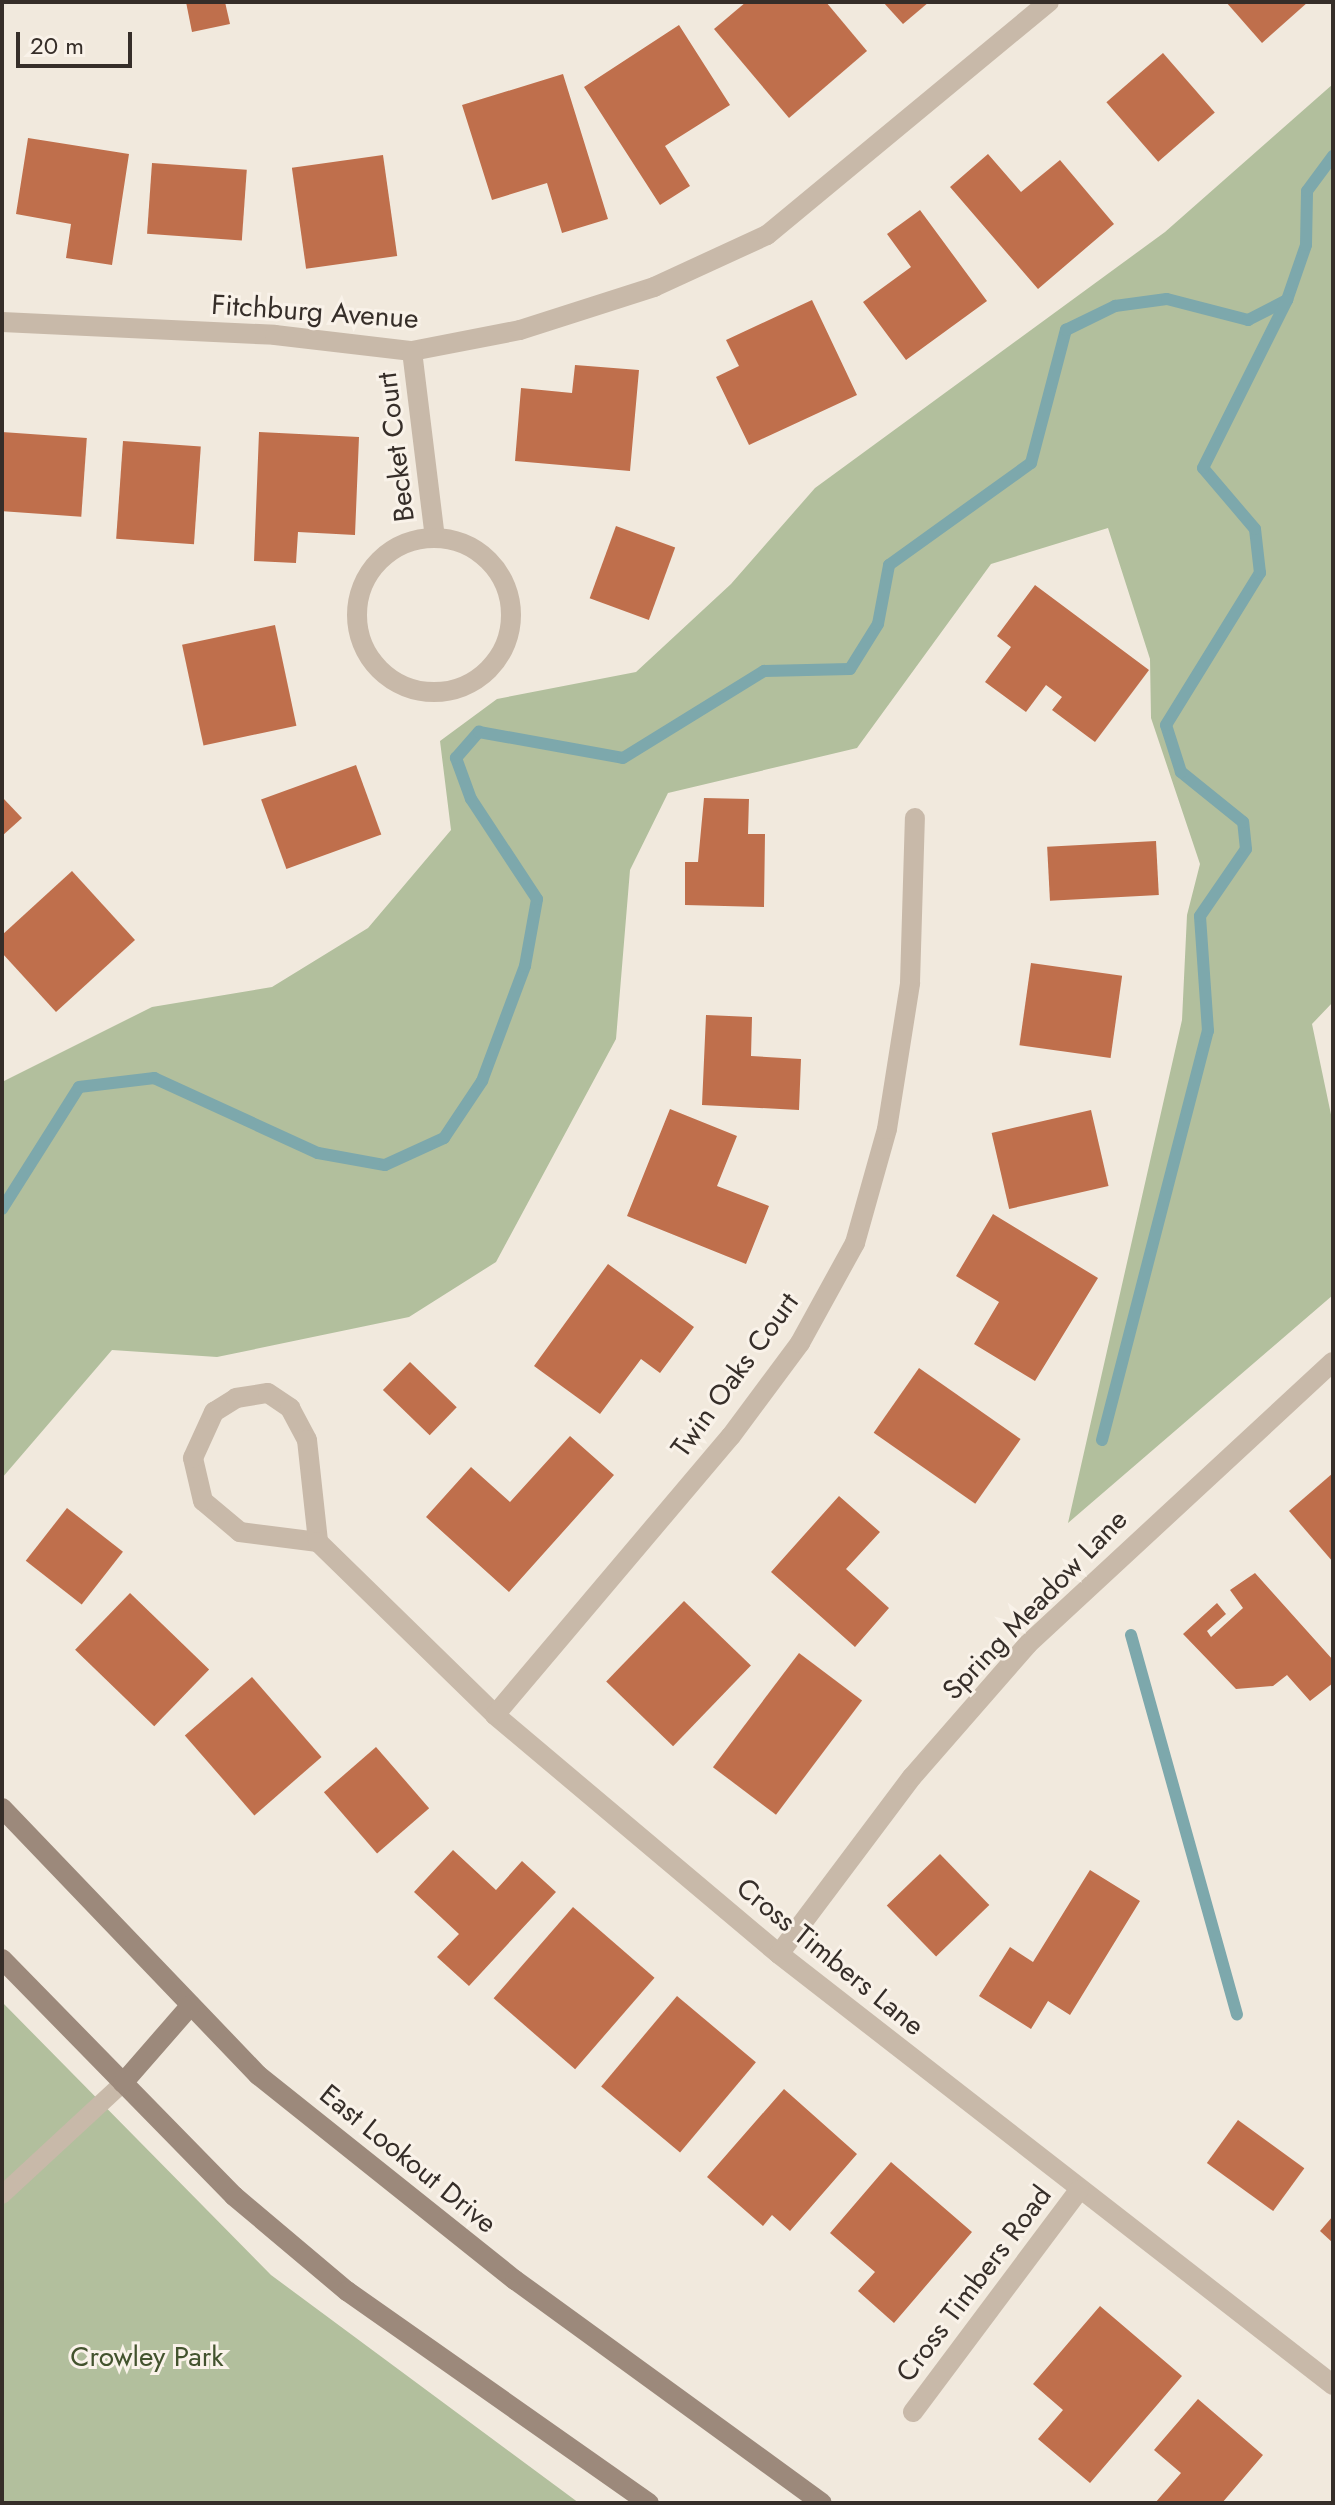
<!DOCTYPE html>
<style>
body{margin:0}
#map{position:relative;width:1335px;height:2505px;overflow:hidden;background:#f1e9dd;font-family:Jost,sans-serif}
div>[style]{position:absolute}
.green>*{inset:0;background:#b2bf9d}
.stream>*{height:12px;margin:-6px;padding:0 6px;transform-origin:6px;border-radius:6px;background:#7da8ac}
.building>*{inset:0;background:#bf6f4c;transform-origin:0 0}
.lane>*{height:18px;margin:-9px;padding:0 9px;transform-origin:9px;border-radius:9px;background:#c8b9a9}
.street>*{height:20px;margin:-10px;padding:0 10px;transform-origin:10px;border-radius:10px;background:#c8b9a9}
.street>.ring{margin:-10px;padding:0;box-sizing:content-box;background:none;border:20px solid #c8b9a9;border-radius:50%}
.secondary>*{height:20px;margin:-10px;padding:0 10px;transform-origin:10px;border-radius:10px;background:#9c897b}
span{translate:-50% -50%;white-space:nowrap;text-align:center;line-height:1.15;-webkit-text-stroke:6px #f9f2e9;paint-order:stroke}
.street-label{font-size:28px;color:#362e29}
.park-label{font-size:28px;color:#43532e}
.frame{position:absolute;inset:0;border:4px solid #362e29;pointer-events:none}
.scale{position:absolute;left:16px;top:32px;width:116px;height:36px;box-sizing:border-box;border:4px solid #362e29;border-top:0;padding-left:10px;font-size:24px;line-height:28px;white-space:nowrap;color:#362e29;-webkit-text-stroke:6px #f9f2e9;paint-order:stroke}
</style>
<div id="map">
<div class="green">
<i style="clip-path:polygon(1333px 84px,1333px 1002px,1312px 1024px,1333px 1124px,1333px 1295px,1068px 1523px,1182px 1020px,1187px 915px,1200px 864px,1151px 718px,1150px 659px,1108px 528px,991px 564px,857px 748px,668px 793px,630px 870px,616px 1039px,496px 1262px,409px 1317px,217px 1357px,112px 1350px,2px 1478px,2px 1082px,152px 1007px,272px 987px,368px 928px,451px 830px,440px 741px,497px 699px,636px 672px,731px 584px,815px 488px,1165px 232px)"></i>
<i style="clip-path:polygon(2px 2002px,271px 2275px,579px 2503px,2px 2503px)"></i>
</div>
<div class="stream">
<i style="left:2px;top:1209px;width:144px;rotate:-57.7deg"></i>
<i style="left:79px;top:1087px;width:76px;rotate:-6.8deg"></i>
<i style="left:154px;top:1078px;width:180px;rotate:24.6deg"></i>
<i style="left:318px;top:1153px;width:68px;rotate:10.2deg"></i>
<i style="left:385px;top:1165px;width:65px;rotate:-24.6deg"></i>
<i style="left:444px;top:1138px;width:69px;rotate:-56.3deg"></i>
<i style="left:482px;top:1081px;width:123px;rotate:-69.5deg"></i>
<i style="left:525px;top:966px;width:68px;rotate:-79.8deg"></i>
<i style="left:537px;top:899px;width:120px;rotate:-123.4deg"></i>
<i style="left:471px;top:799px;width:44px;rotate:-110.1deg"></i>
<i style="left:456px;top:758px;width:35px;rotate:-49deg"></i>
<i style="left:479px;top:732px;width:146px;rotate:10.2deg"></i>
<i style="left:623px;top:758px;width:166px;rotate:-31.7deg"></i>
<i style="left:764px;top:671px;width:86px;rotate:-1.3deg"></i>
<i style="left:850px;top:669px;width:53px;rotate:-58.1deg"></i>
<i style="left:878px;top:624px;width:60px;rotate:-79.4deg"></i>
<i style="left:889px;top:565px;width:175px;rotate:-35.7deg"></i>
<i style="left:1031px;top:463px;width:138px;rotate:-75.3deg"></i>
<i style="left:1066px;top:330px;width:55px;rotate:-26.1deg"></i>
<i style="left:1115px;top:306px;width:52px;rotate:-7.7deg"></i>
<i style="left:1167px;top:299px;width:84px;rotate:14.5deg"></i>
<i style="left:1248px;top:320px;width:44px;rotate:-27.1deg"></i>
<i style="left:1287px;top:300px;width:58px;rotate:-70.9deg"></i>
<i style="left:1306px;top:245px;width:54px;rotate:-88.9deg"></i>
<i style="left:1307px;top:191px;width:44px;rotate:-53.4deg"></i>
<i style="left:1102px;top:1440px;width:423px;rotate:-75.5deg"></i>
<i style="left:1208px;top:1031px;width:115px;rotate:-94deg"></i>
<i style="left:1200px;top:916px;width:81px;rotate:-55.5deg"></i>
<i style="left:1246px;top:849px;width:27px;rotate:-96deg"></i>
<i style="left:1243px;top:822px;width:80px;rotate:-141.1deg"></i>
<i style="left:1181px;top:772px;width:49px;rotate:-107.7deg"></i>
<i style="left:1166px;top:725px;width:179px;rotate:-58.3deg"></i>
<i style="left:1260px;top:573px;width:44px;rotate:-96.5deg"></i>
<i style="left:1255px;top:529px;width:80px;rotate:-130.4deg"></i>
<i style="left:1203px;top:468px;width:188px;rotate:-63.4deg"></i>
<i style="left:1131px;top:1635px;width:394px;rotate:74.4deg"></i>
</div>
<div class="building">
<i style="clip-path:polygon(186px 2px,225px 2px,230px 24px,192px 32px)"></i>
<i style="clip-path:polygon(746px 2px,826px 2px,867px 51px,789px 118px,714px 29px)"></i>
<i style="clip-path:polygon(883px 2px,929px 2px,903px 24px)"></i>
<i style="clip-path:polygon(1226px 2px,1308px 2px,1262px 43px)"></i>
<i style="clip-path:polygon(679px 25px,730px 105px,665px 146px,690px 186px,660px 205px,584px 87px)"></i>
<i style="left:1163px;top:53px;width:79px;height:75px;rotate:49deg"></i>
<i style="clip-path:polygon(563px 74px,608px 219px,562px 233px,547px 183px,492px 200px,462px 105px)"></i>
<i style="clip-path:polygon(28px 138px,129px 154px,112px 265px,66px 258px,71px 224px,16px 214px)"></i>
<i style="clip-path:polygon(988px 154px,1021px 192px,1060px 160px,1114px 224px,1038px 289px,950px 187px)"></i>
<i style="left:383px;top:155px;width:102px;height:92px;rotate:82deg"></i>
<i style="left:152px;top:163px;width:95px;height:71px;rotate:4deg"></i>
<i style="clip-path:polygon(920px 210px,987px 301px,906px 360px,863px 302px,911px 267px,887px 234px)"></i>
<i style="clip-path:polygon(812px 300px,857px 395px,749px 445px,716px 377px,739px 366px,726px 340px)"></i>
<i style="clip-path:polygon(575px 365px,639px 370px,630px 471px,515px 461px,521px 388px,572px 393px)"></i>
<i style="left:2px;top:432px;width:85px;height:79px;rotate:4deg"></i>
<i style="clip-path:polygon(259px 432px,359px 437px,355px 535px,298px 532px,296px 563px,254px 561px)"></i>
<i style="left:123px;top:441px;width:78px;height:98px;rotate:4deg"></i>
<i style="left:616px;top:526px;width:63px;height:77px;rotate:20deg"></i>
<i style="clip-path:polygon(1035px 585px,1149px 670px,1095px 742px,1052px 710px,1062px 697px,1046px 685px,1026px 712px,985px 682px,1011px 647px,997px 636px)"></i>
<i style="left:275px;top:625px;width:103px;height:95px;rotate:78deg"></i>
<i style="left:356px;top:765px;width:74px;height:101px;rotate:70deg"></i>
<i style="clip-path:polygon(2px 797px,22px 818px,2px 836px)"></i>
<i style="clip-path:polygon(704px 798px,749px 799px,748px 834px,765px 834px,764px 907px,685px 905px,685px 862px,698px 862px)"></i>
<i style="left:1156px;top:841px;width:54px;height:109px;rotate:87deg"></i>
<i style="clip-path:polygon(72px 871px,135px 940px,56px 1012px,2px 953px,2px 935px)"></i>
<i style="left:1031px;top:963px;width:92px;height:83px;rotate:8deg"></i>
<i style="clip-path:polygon(706px 1015px,752px 1017px,751px 1056px,801px 1059px,799px 1110px,702px 1105px)"></i>
<i style="clip-path:polygon(670px 1109px,737px 1136px,717px 1186px,769px 1206px,746px 1264px,627px 1216px)"></i>
<i style="left:1091px;top:1110px;width:78px;height:102px;rotate:77deg"></i>
<i style="clip-path:polygon(993px 1214px,1098px 1278px,1035px 1381px,974px 1344px,999px 1302px,956px 1276px)"></i>
<i style="clip-path:polygon(608px 1264px,694px 1327px,660px 1373px,641px 1359px,600px 1414px,534px 1366px)"></i>
<i style="left:410px;top:1362px;width:65px;height:39px;rotate:44deg"></i>
<i style="left:919px;top:1368px;width:124px;height:79px;rotate:35deg"></i>
<i style="clip-path:polygon(570px 1436px,614px 1475px,509px 1592px,426px 1517px,471px 1467px,510px 1502px)"></i>
<i style="clip-path:polygon(1333px 1473px,1333px 1562px,1289px 1511px)"></i>
<i style="clip-path:polygon(839px 1496px,880px 1532px,846px 1569px,889px 1608px,855px 1647px,771px 1572px)"></i>
<i style="left:67px;top:1508px;width:71px;height:67px;rotate:38deg"></i>
<i style="clip-path:polygon(1255px 1573px,1333px 1660px,1333px 1683px,1310px 1701px,1287px 1675px,1273px 1686px,1236px 1689px,1183px 1634px,1217px 1603px,1226px 1614px,1207px 1631px,1211px 1637px,1243px 1608px,1230px 1590px)"></i>
<i style="left:130px;top:1593px;width:110px;height:79px;rotate:44deg"></i>
<i style="left:684px;top:1601px;width:93px;height:112px;rotate:44deg"></i>
<i style="left:799px;top:1653px;width:79px;height:143px;rotate:37deg"></i>
<i style="left:252px;top:1677px;width:106px;height:89px;rotate:49deg"></i>
<i style="left:376px;top:1747px;width:81px;height:69px;rotate:49deg"></i>
<i style="clip-path:polygon(453px 1850px,496px 1890px,522px 1861px,556px 1892px,469px 1986px,437px 1957px,459px 1934px,414px 1892px)"></i>
<i style="left:940px;top:1854px;width:71px;height:74px;rotate:46deg"></i>
<i style="clip-path:polygon(1090px 1870px,1140px 1901px,1070px 2015px,1048px 2001px,1031px 2029px,979px 1996px,1010px 1947px,1033px 1962px)"></i>
<i style="left:573px;top:1907px;width:108px;height:121px;rotate:41deg"></i>
<i style="left:677px;top:1996px;width:103px;height:118px;rotate:40deg"></i>
<i style="clip-path:polygon(784px 2089px,857px 2154px,790px 2231px,772px 2215px,763px 2226px,707px 2177px)"></i>
<i style="left:1238px;top:2120px;width:82px;height:53px;rotate:36deg"></i>
<i style="clip-path:polygon(891px 2162px,972px 2232px,894px 2323px,858px 2291px,875px 2272px,830px 2233px)"></i>
<i style="clip-path:polygon(1333px 2216px,1333px 2243px,1320px 2231px)"></i>
<i style="clip-path:polygon(1100px 2306px,1182px 2376px,1090px 2483px,1038px 2439px,1063px 2410px,1033px 2384px)"></i>
<i style="clip-path:polygon(1198px 2399px,1263px 2455px,1222px 2503px,1155px 2503px,1181px 2473px,1154px 2450px)"></i>
</div>
<div class="lane">
<i style="left:2px;top:2195px;width:165px;rotate:-42.8deg"></i>
</div>
<div class="street">
<i style="left:2px;top:322px;width:273px;rotate:2.7deg"></i>
<i style="left:275px;top:335px;width:138px;rotate:6.7deg"></i>
<i style="left:412px;top:351px;width:110px;rotate:-11deg"></i>
<i style="left:520px;top:330px;width:141px;rotate:-17.8deg"></i>
<i style="left:654px;top:287px;width:124px;rotate:-24.7deg"></i>
<i style="left:767px;top:235px;width:366px;rotate:-39.6deg"></i>
<i style="left:412px;top:351px;width:187px;rotate:83deg"></i>
<i class="ring" style="left:357px;top:538px;width:134px;height:134px"></i>
<i style="left:318px;top:1542px;width:79px;rotate:-172.7deg"></i>
<i style="left:240px;top:1532px;width:48px;rotate:-140deg"></i>
<i style="left:203px;top:1501px;width:44px;rotate:-103.1deg"></i>
<i style="left:193px;top:1458px;width:51px;rotate:-65.5deg"></i>
<i style="left:214px;top:1412px;width:26px;rotate:-32deg"></i>
<i style="left:236px;top:1398px;width:32px;rotate:-9deg"></i>
<i style="left:268px;top:1393px;width:27px;rotate:34deg"></i>
<i style="left:290px;top:1408px;width:36px;rotate:62deg"></i>
<i style="left:307px;top:1440px;width:103px;rotate:83.8deg"></i>
<i style="left:318px;top:1542px;width:248px;rotate:44.3deg"></i>
<i style="left:495px;top:1715px;width:371px;rotate:40.1deg"></i>
<i style="left:779px;top:1954px;width:702px;rotate:37.88deg"></i>
<i style="left:495px;top:1715px;width:365px;rotate:-49.8deg"></i>
<i style="left:731px;top:1436px;width:116px;rotate:-53.4deg"></i>
<i style="left:800px;top:1343px;width:114px;rotate:-61.2deg"></i>
<i style="left:855px;top:1243px;width:118px;rotate:-74.3deg"></i>
<i style="left:887px;top:1129px;width:148px;rotate:-81deg"></i>
<i style="left:910px;top:983px;width:165px;rotate:-88.3deg"></i>
<i style="left:779px;top:1954px;width:221px;rotate:-53.1deg"></i>
<i style="left:912px;top:1777px;width:176px;rotate:-48.9deg"></i>
<i style="left:1028px;top:1644px;width:415px;rotate:-42.8deg"></i>
<i style="left:913px;top:2412px;width:277px;rotate:-53.2deg"></i>
</div>
<div class="secondary">
<i style="left:2px;top:1808px;width:370px;rotate:46.2deg"></i>
<i style="left:258px;top:2075px;width:329px;rotate:38.6deg"></i>
<i style="left:515px;top:2280px;width:379px;rotate:36deg"></i>
<i style="left:2px;top:1959px;width:332px;rotate:45.6deg"></i>
<i style="left:234px;top:2196px;width:148px;rotate:40.1deg"></i>
<i style="left:347px;top:2291px;width:369px;rotate:35.1deg"></i>
<i style="left:123px;top:2083px;width:103px;rotate:-48.9deg"></i>
</div>
<div class="street-label">
<span style="left:315px;top:312px;rotate:4deg">Fitchburg Avenue</span>
<span style="left:396px;top:447px;rotate:-97deg">Becket Court</span>
<span style="left:735px;top:1375px;rotate:-54deg">Twin Oaks Court</span>
<span style="left:1035px;top:1605px;rotate:-46deg">Spring Meadow Lane</span>
<span style="left:830px;top:1957px;rotate:39deg">Cross Timbers Lane</span>
<span style="left:408px;top:2159px;rotate:39deg">East Lookout Drive</span>
<span style="left:974px;top:2284px;rotate:-53deg">Cross Timbers Road</span>
</div>
<div class="park-label">
<span style="left:147px;top:2357px">Crowley Park</span>
</div>
<div class="frame"></div>
<div class="scale">20 m</div>
</div>
